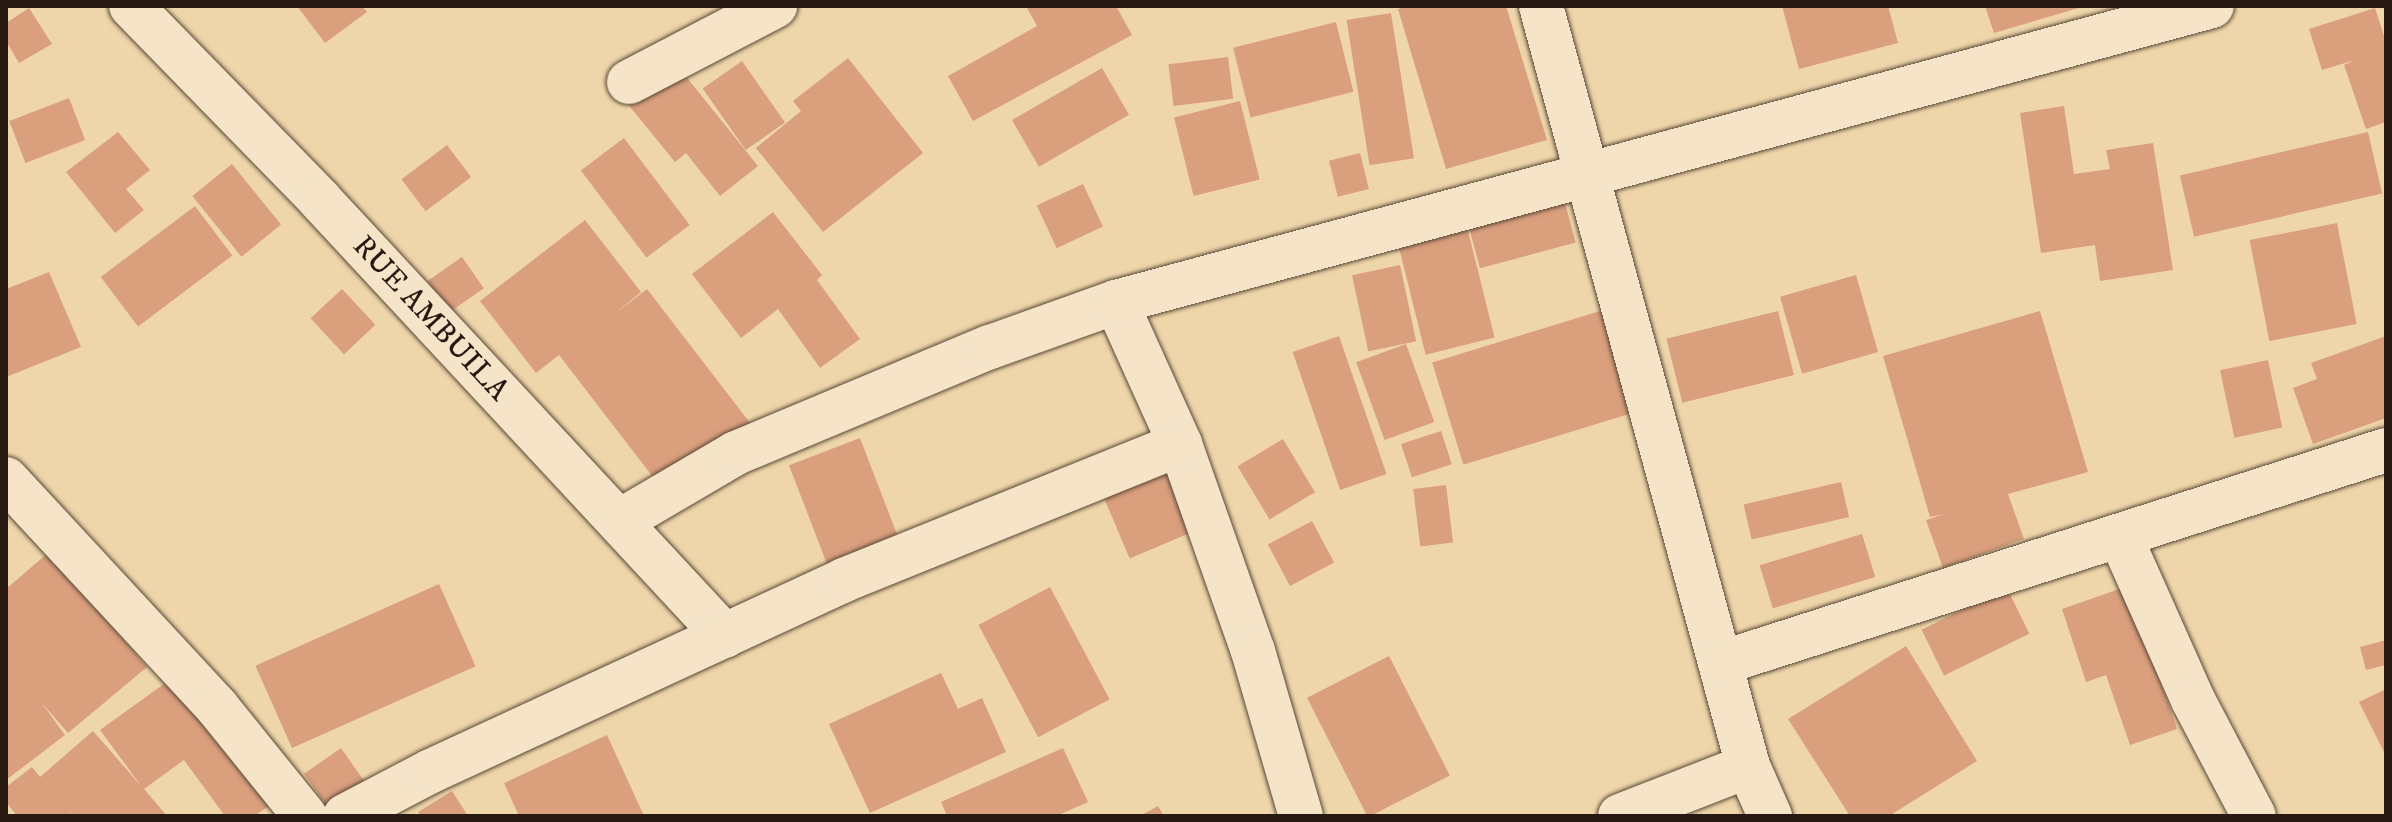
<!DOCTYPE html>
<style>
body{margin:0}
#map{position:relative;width:2392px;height:822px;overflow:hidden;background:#efd6aa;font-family:"IM FELL DW Pica",serif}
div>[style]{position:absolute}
.building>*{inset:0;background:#da9f7d;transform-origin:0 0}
.roads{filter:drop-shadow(0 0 2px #594838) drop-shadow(0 0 2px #594838)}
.minor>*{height:44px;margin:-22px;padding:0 22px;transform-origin:22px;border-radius:22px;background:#f5e4c8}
span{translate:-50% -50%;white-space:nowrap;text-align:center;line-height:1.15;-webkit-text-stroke:6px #f5e4c8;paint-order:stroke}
.street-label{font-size:30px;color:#271912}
.frame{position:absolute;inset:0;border:8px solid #271912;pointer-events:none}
</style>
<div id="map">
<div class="building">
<i style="clip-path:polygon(297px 6px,362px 6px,367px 12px,325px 43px)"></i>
<i style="clip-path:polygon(1026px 6px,1116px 6px,1132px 35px,973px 121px,948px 76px,1037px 26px)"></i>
<i style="clip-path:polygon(1409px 6px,1506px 6px,1547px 140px,1446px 169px,1398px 9px)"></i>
<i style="clip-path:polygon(1782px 6px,1888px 6px,1898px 43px,1799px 69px)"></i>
<i style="clip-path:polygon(1985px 6px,2082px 6px,2082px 7px,1994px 33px)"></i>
<i style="clip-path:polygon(29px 8px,52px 44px,19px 63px,6px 41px,6px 23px)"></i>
<i style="clip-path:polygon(2375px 8px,2386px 42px,2386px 122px,2366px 129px,2344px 65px,2355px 60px,2322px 70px,2309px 29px)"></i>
<i style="left:1391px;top:13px;width:147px;height:45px;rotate:81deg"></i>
<i style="left:1336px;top:22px;width:72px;height:106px;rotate:76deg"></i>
<i style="left:1228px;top:57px;width:42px;height:60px;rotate:83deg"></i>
<i style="clip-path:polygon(848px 58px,923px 153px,823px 232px,756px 148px,801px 111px,793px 101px)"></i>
<i style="left:742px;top:61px;width:75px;height:48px;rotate:55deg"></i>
<i style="clip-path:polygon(676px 64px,758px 166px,720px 196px,686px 153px,675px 162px,627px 103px)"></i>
<i style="left:1102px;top:68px;width:54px;height:104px;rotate:60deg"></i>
<i style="left:69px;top:98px;width:45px;height:64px;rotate:69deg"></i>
<i style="left:1240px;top:101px;width:81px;height:68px;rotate:76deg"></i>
<i style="clip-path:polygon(2064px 106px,2074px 174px,2110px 169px,2106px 150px,2153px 143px,2173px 270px,2100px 281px,2095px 245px,2041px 253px,2020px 113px)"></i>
<i style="clip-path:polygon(118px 132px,150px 170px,126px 189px,144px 210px,115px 233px,66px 172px)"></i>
<i style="left:2368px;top:132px;width:63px;height:193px;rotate:77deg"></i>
<i style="left:624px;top:138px;width:109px;height:54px;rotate:53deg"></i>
<i style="left:447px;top:145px;width:40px;height:57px;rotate:53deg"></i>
<i style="left:1360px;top:153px;width:37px;height:32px;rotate:76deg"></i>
<i style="left:232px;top:164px;width:78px;height:51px;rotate:51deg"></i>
<i style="left:1083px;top:184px;width:47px;height:51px;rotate:65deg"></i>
<i style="left:1565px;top:203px;width:41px;height:99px;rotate:75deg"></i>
<i style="left:195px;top:206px;width:62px;height:118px;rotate:53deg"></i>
<i style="clip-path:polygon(773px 212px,822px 275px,817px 280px,860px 339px,820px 368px,778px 309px,741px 338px,692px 274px)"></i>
<i style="clip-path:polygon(585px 220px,641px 292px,613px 315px,647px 289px,754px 428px,666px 494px,559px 355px,536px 373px,480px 301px)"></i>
<i style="left:2337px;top:223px;width:103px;height:89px;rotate:79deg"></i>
<i style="left:1467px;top:227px;width:114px;height:71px;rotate:76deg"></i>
<i style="left:462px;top:257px;width:38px;height:42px;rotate:55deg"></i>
<i style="left:1400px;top:265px;width:78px;height:49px;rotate:78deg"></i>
<i style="clip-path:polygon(49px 272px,81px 347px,6px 377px,6px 289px)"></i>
<i style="left:1856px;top:275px;width:80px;height:79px;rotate:74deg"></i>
<i style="left:342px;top:289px;width:49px;height:43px;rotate:47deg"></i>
<i style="left:1610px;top:308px;width:107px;height:186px;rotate:73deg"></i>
<i style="left:1778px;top:311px;width:66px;height:115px;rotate:76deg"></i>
<i style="clip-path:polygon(2040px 311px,2088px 472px,2008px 494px,2024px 539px,1943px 568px,1926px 520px,1944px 514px,1930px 517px,1883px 356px)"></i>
<i style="left:1339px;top:336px;width:146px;height:49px;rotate:71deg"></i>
<i style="clip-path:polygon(2386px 336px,2386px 418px,2313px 444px,2293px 388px,2317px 379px,2311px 363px)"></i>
<i style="left:1406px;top:344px;width:83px;height:53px;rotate:70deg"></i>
<i style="left:2268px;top:360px;width:69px;height:49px;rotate:78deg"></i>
<i style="left:1441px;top:431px;width:35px;height:42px;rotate:72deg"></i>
<i style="left:860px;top:438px;width:110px;height:76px;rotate:69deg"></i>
<i style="left:1283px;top:439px;width:62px;height:53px;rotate:59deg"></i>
<i style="left:1163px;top:463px;width:75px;height:68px;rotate:67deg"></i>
<i style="left:1841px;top:482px;width:36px;height:100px;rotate:77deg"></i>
<i style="left:1446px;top:485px;width:58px;height:33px;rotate:83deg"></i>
<i style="left:1312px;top:521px;width:47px;height:50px;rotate:62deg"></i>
<i style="left:1862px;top:534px;width:45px;height:107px;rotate:73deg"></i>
<i style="clip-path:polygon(49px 552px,147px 667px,68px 733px,41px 702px,65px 735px,6px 780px,6px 589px)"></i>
<i style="left:439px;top:584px;width:90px;height:201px;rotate:66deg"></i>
<i style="clip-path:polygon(2128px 586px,2177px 729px,2130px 745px,2106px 675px,2086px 682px,2062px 609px)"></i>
<i style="left:1050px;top:587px;width:127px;height:81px;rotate:62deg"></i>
<i style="left:2007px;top:588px;width:51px;height:95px;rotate:64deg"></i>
<i style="clip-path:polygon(2386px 640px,2386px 665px,2366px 670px,2360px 647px)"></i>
<i style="clip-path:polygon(1906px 646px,1977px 761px,1889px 816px,1850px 816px,1788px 719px)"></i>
<i style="left:1389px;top:656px;width:134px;height:92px;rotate:63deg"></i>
<i style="clip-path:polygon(941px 673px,958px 709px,982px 698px,1006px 752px,870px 813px,829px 724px)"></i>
<i style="clip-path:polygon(175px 676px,269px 806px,254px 816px,225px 816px,184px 760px,144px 789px,167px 816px,73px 816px,67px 809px,72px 816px,17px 816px,6px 802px,6px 787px,32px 767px,40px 777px,93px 731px,142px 787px,100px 730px)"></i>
<i style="clip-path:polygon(2386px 689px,2386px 756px,2359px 702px)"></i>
<i style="clip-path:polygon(607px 735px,644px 816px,519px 816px,504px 783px)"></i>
<i style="left:341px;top:748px;width:49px;height:45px;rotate:55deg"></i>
<i style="clip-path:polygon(1063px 748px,1088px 802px,1056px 816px,947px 816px,941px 802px)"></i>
<i style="clip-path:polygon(452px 791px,468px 816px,421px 816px,418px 812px)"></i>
<i style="clip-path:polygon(1158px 806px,1164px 816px,1140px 816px)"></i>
</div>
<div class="roads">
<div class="minor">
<i style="left:131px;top:6px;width:271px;rotate:45.7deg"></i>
<i style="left:320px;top:200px;width:595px;rotate:47.11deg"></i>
<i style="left:1541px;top:6px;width:788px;rotate:74.76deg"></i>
<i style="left:1748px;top:766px;width:55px;rotate:66.3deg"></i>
<i style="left:629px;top:82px;width:165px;rotate:-27.5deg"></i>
<i style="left:1116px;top:302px;width:156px;rotate:65.7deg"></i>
<i style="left:1180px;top:444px;width:219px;rotate:70.6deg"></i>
<i style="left:1253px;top:651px;width:172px;rotate:73.8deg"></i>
<i style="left:6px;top:479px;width:311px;rotate:47.2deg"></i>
<i style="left:217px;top:707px;width:140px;rotate:51.1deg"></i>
<i style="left:620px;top:521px;width:134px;rotate:-30.4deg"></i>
<i style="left:736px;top:453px;width:275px;rotate:-22.7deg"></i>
<i style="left:990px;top:347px;width:134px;rotate:-19.7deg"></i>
<i style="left:1116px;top:302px;width:1135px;rotate:-15.11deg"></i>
<i style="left:2120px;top:536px;width:180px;rotate:66deg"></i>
<i style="left:2193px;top:700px;width:131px;rotate:62.3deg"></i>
<i style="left:1721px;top:663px;width:698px;rotate:-17.76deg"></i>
<i style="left:345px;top:816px;width:97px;rotate:-27.6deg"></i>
<i style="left:431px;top:771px;width:455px;rotate:-24.8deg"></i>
<i style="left:844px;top:580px;width:362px;rotate:-22deg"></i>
<i style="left:1620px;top:816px;width:137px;rotate:-21.3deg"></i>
</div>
</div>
<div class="street-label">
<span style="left:430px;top:319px;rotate:47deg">RUE AMBUILA</span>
</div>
<div class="frame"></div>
</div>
